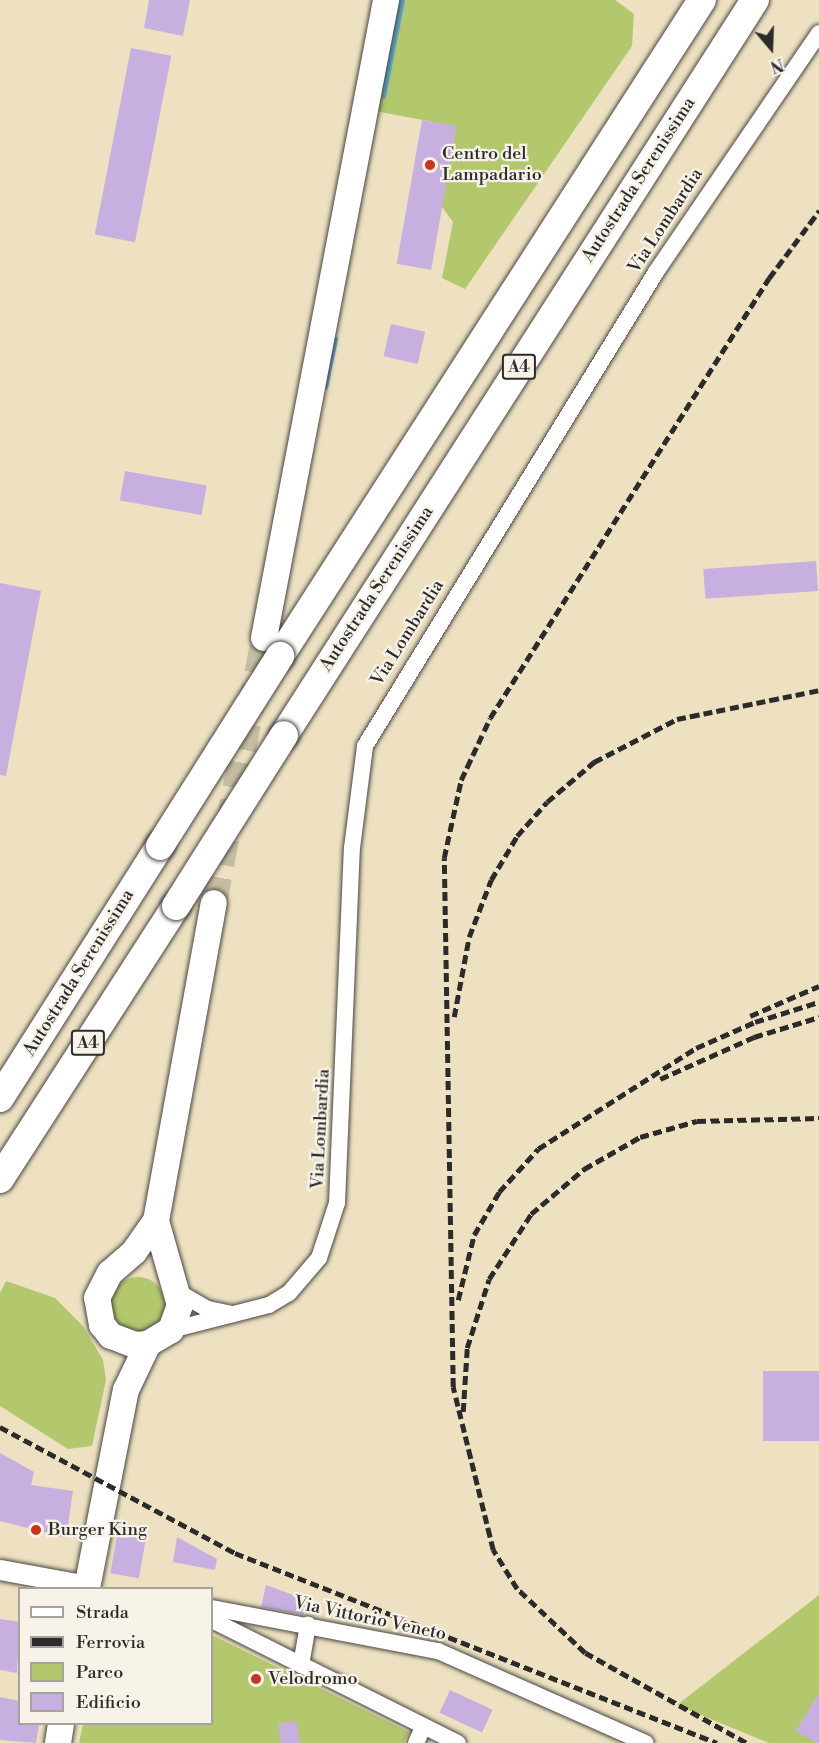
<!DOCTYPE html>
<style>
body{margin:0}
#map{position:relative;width:819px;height:1743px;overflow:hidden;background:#ede1c1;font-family:"Libre Bodoni",serif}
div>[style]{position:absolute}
.green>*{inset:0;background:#b3c86d}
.round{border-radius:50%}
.stream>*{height:4.5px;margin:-2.25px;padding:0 2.25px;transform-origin:2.25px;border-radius:2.25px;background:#56aad1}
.building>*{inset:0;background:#c7b0e0;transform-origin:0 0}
.primary-tunnel>*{height:26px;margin-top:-13px;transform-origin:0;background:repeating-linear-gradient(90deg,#c6bda3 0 26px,transparent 0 39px)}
.roads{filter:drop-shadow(0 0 2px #484642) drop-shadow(0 0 2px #484642)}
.minor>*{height:16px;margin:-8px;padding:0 8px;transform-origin:8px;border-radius:8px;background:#fff}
.tertiary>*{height:20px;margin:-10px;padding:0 10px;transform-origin:10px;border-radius:10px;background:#fff}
.primary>*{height:26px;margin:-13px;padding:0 13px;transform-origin:13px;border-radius:13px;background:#fff}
.motorway>*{height:28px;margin:-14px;padding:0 14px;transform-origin:14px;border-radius:14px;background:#fff}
.rail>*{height:4.5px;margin-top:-2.25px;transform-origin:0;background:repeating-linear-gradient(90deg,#2b2b2b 0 9px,transparent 0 13.5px)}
.bridges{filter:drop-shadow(0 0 2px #484642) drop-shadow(0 0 2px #484642)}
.motorway-bridge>*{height:28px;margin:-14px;padding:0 14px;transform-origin:14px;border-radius:14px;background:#fff}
.dots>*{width:16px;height:16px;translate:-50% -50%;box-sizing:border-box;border:3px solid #f7f3e8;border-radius:50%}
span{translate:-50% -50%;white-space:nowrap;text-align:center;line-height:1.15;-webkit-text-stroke:4.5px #f7f3e8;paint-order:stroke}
.shield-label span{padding:2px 4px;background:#f7f3e8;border:2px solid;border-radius:4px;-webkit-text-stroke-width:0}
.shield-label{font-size:16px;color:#2b2b2b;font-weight:700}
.poi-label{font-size:18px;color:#2b2b2b}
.left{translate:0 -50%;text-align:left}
.street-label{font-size:18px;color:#2b2b2b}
.legend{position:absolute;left:18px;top:1587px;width:195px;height:138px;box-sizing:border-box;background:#f7f3e8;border:2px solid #a5a39c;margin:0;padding:8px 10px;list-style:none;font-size:18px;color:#2b2b2b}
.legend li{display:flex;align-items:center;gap:12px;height:30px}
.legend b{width:30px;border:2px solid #a5a39c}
.north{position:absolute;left:741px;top:18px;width:60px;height:60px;-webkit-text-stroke:4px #f7f3e8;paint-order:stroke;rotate:161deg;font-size:16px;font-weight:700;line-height:24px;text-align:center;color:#2b2b2b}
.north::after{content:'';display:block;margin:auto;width:21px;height:27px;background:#2b2b2b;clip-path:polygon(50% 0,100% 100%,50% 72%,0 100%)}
</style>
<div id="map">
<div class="green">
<i style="clip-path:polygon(396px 0,615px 0,634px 14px,632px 46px,465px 289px,442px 278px,453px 222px,440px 204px,455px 126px,375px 111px)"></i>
<i class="round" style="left:111px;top:1277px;width:54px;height:54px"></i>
<i style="clip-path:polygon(6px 1281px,55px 1298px,83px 1326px,103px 1360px,106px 1380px,92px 1446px,68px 1449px,0 1406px,0 1293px)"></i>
<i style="clip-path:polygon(819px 1595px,819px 1743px,769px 1743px,677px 1705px)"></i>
<i style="clip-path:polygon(212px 1635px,409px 1732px,404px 1743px,79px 1743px,83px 1724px,212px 1724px)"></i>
</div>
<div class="stream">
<i style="left:383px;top:96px;width:98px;rotate:-78.8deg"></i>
<i style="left:325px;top:387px;width:49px;rotate:-78.2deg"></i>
</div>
<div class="building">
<i style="clip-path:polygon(149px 0,190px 0,183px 36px,144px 28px)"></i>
<i style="left:131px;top:48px;width:41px;height:190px;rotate:11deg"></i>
<i style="left:422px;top:120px;width:35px;height:146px;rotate:10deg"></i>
<i style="left:391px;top:324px;width:35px;height:33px;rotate:13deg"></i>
<i style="left:125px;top:471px;width:83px;height:30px;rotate:10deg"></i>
<i style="left:816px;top:561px;width:30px;height:113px;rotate:86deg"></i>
<i style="clip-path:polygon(0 583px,41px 591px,6px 776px,0 775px)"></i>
<i style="left:819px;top:1371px;width:70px;height:56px;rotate:90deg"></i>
<i style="clip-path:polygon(0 1453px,34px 1472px,31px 1485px,73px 1491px,66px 1538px,0 1521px)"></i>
<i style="left:119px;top:1524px;width:29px;height:50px;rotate:10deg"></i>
<i style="clip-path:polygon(177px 1537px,217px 1559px,215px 1570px,173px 1562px)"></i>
<i style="clip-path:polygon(266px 1585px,307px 1600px,303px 1615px,261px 1607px)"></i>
<i style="clip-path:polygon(0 1619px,20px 1622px,17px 1673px,0 1670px)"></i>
<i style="left:450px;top:1690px;width:47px;height:25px;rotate:25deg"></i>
<i style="clip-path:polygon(819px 1693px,819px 1743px,817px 1743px,796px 1731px)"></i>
<i style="clip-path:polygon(0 1697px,20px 1701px,20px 1724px,39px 1724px,36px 1743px,0 1740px)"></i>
<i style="clip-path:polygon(296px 1721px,300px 1743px,281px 1743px,278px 1724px)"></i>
</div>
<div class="primary-tunnel">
<i style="left:214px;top:903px;width:270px;rotate:-79.3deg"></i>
</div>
<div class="roads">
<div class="minor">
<i style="left:178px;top:1292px;width:34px;rotate:30deg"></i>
<i style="left:208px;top:1309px;width:25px;rotate:12deg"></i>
<i style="left:171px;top:1330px;width:101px;rotate:-14.3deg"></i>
<i style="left:269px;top:1305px;width:23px;rotate:-31deg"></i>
<i style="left:289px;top:1293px;width:46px;rotate:-49.4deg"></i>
<i style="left:319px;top:1258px;width:58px;rotate:-71.9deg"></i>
<i style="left:337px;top:1203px;width:355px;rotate:-87.6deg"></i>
<i style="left:352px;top:848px;width:103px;rotate:-82.7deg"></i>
<i style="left:365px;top:746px;width:556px;rotate:-58.45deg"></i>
<i style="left:656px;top:272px;width:289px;rotate:-55.7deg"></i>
<i style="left:212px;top:1608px;width:230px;rotate:10.8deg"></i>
<i style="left:438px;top:1651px;width:227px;rotate:23.9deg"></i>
<i style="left:212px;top:1620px;width:275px;rotate:26.6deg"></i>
<i style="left:301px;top:1665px;width:41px;rotate:-80.1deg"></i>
<i style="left:416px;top:1743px;width:17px;rotate:-66deg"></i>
</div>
<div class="tertiary">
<i style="left:0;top:1570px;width:88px;rotate:10.4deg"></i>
</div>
<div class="primary">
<i style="left:264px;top:638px;width:650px;rotate:-79.17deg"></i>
<i style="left:156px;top:1221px;width:87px;rotate:74.1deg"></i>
<i style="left:180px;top:1305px;width:27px;rotate:110deg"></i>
<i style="left:171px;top:1330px;width:27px;rotate:149deg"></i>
<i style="left:148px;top:1344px;width:13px;rotate:176deg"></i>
<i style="left:135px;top:1345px;width:26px;rotate:-159deg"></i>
<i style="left:111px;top:1336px;width:14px;rotate:-129deg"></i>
<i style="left:102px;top:1325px;width:27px;rotate:-100deg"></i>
<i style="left:97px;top:1298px;width:28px;rotate:-63deg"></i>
<i style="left:110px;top:1273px;width:32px;rotate:-41deg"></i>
<i style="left:134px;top:1252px;width:38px;rotate:-55deg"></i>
<i style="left:156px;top:1221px;width:323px;rotate:-79.7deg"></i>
<i style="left:87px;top:1588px;width:202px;rotate:-78.9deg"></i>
<i style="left:126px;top:1390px;width:51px;rotate:-64.4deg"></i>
<i style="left:58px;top:1743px;width:19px;rotate:-81deg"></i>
</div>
<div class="motorway">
<i style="left:280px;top:656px;width:780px;rotate:-57.25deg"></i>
<i style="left:284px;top:735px;width:873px;rotate:-57.35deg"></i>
<i style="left:0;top:1098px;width:299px;rotate:-57.6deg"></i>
<i style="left:0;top:1179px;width:325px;rotate:-57.2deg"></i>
</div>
</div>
<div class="rail">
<i style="left:750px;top:1016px;width:75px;rotate:-23.5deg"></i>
<i style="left:454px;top:1017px;width:81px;rotate:-79.4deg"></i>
<i style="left:469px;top:937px;width:61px;rotate:-68.9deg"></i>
<i style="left:491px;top:880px;width:51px;rotate:-59.4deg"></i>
<i style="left:517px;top:836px;width:45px;rotate:-48.6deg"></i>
<i style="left:547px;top:802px;width:62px;rotate:-40.4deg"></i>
<i style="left:594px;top:762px;width:93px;rotate:-27.4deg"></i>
<i style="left:677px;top:719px;width:145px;rotate:-11.5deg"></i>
<i style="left:660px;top:1079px;width:103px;rotate:-24.1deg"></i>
<i style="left:754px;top:1037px;width:68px;rotate:-17.1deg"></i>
<i style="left:458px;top:1300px;width:67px;rotate:-76.2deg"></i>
<i style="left:474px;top:1235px;width:50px;rotate:-59.8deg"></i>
<i style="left:499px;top:1192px;width:58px;rotate:-47.8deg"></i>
<i style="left:538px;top:1149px;width:188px;rotate:-32.6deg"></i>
<i style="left:696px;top:1048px;width:64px;rotate:-23.8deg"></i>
<i style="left:755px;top:1022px;width:67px;rotate:-17.4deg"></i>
<i style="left:463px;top:1412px;width:64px;rotate:-86.4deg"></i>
<i style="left:467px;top:1348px;width:72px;rotate:-72.3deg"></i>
<i style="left:489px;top:1279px;width:77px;rotate:-57.1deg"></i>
<i style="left:531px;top:1214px;width:70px;rotate:-40.3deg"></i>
<i style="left:584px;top:1169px;width:64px;rotate:-29.7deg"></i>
<i style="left:640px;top:1137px;width:59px;rotate:-15.7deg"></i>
<i style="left:697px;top:1121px;width:122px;rotate:-1.4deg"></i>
<i style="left:0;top:1427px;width:267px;rotate:28.2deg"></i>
<i style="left:235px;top:1553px;width:518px;rotate:21.51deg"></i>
<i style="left:746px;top:1743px;width:184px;rotate:-150.8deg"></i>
<i style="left:585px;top:1653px;width:93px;rotate:-136.7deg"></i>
<i style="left:517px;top:1589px;width:46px;rotate:-121.6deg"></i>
<i style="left:493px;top:1550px;width:168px;rotate:-103.8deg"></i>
<i style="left:453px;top:1387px;width:529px;rotate:-90.97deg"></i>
<i style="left:444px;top:858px;width:80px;rotate:-77.7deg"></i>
<i style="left:461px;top:780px;width:68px;rotate:-64.9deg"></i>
<i style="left:490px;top:718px;width:521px;rotate:-57.62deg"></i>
<i style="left:769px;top:278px;width:84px;rotate:-53.3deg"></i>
</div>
<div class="bridges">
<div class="motorway-bridge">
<i style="left:160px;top:846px;width:225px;rotate:-57.7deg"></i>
<i style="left:176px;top:906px;width:202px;rotate:-57.7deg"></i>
</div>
</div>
<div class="dots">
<i style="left:430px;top:165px;background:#c8321e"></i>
<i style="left:36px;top:1530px;background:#c8321e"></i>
<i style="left:256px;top:1679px;background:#c8321e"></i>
</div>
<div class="shield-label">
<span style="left:519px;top:367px">A4</span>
<span style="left:88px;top:1043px">A4</span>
</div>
<div class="poi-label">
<span class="left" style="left:442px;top:165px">Centro del<br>Lampadario</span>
<span class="left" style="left:48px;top:1530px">Burger King</span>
<span class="left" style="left:268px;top:1679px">Velodromo</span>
</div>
<div class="street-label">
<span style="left:639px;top:180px;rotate:-57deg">Autostrada Serenissima</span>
<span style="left:666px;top:221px;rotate:-57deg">Via Lombardia</span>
<span style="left:377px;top:589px;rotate:-57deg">Autostrada Serenissima</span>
<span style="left:408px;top:633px;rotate:-58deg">Via Lombardia</span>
<span style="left:79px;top:973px;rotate:-58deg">Autostrada Serenissima</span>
<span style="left:321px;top:1129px;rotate:-87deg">Via Lombardia</span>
<span style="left:370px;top:1619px;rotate:12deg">Via Vittorio Veneto</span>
</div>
<ul class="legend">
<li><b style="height:8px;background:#fff"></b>Strada</li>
<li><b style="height:8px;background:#2b2b2b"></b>Ferrovia</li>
<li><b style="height:16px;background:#b3c86d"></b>Parco</li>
<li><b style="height:16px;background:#c7b0e0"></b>Edificio</li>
</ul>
<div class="north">N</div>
</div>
